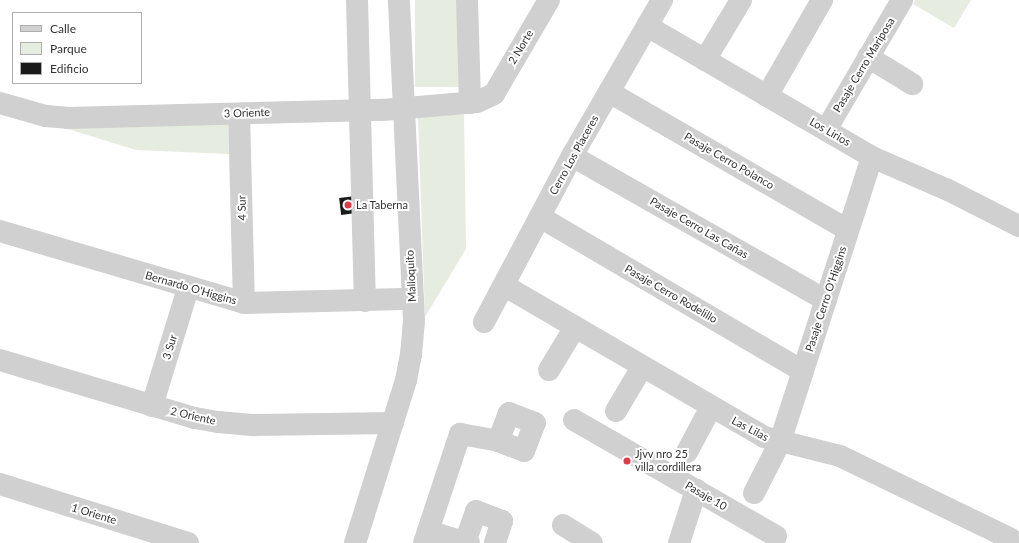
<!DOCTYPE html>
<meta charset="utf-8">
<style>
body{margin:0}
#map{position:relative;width:1019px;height:543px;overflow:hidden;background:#fff;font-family:Lato,sans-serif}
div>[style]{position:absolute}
.green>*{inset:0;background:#e6ecdf;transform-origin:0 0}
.building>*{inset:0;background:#1a1a1a;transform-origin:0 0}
.minor>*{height:22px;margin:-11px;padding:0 11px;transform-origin:11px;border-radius:11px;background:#d0d0d0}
.dots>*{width:11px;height:11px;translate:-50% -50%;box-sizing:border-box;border:2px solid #fff;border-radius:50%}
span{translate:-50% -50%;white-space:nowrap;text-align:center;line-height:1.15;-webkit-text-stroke:4px #fff;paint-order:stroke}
.street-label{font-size:11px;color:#333}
.poi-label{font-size:11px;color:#333}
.left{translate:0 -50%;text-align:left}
.legend{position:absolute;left:12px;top:12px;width:130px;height:72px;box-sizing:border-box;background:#fff;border:1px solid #adadad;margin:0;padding:5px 7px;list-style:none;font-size:12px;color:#333}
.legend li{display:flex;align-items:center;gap:8px;height:20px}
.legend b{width:20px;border:1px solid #adadad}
</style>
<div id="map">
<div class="green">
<i style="left:415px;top:0;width:48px;height:87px"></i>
<i style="clip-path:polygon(915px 0,971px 0,954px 28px,913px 4px)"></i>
<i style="clip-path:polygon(464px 114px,466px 249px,425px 317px,418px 117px)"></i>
<i style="clip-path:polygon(228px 121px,229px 154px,136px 150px,55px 125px)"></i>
</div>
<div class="building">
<i style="left:356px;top:196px;width:17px;height:17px;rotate:83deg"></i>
</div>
<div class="minor">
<i style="left:357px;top:0;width:301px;rotate:88.5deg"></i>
<i style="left:467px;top:0;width:103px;rotate:88.3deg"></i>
<i style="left:647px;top:26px;width:260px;rotate:30.2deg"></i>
<i style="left:872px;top:157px;width:83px;rotate:23.5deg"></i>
<i style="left:948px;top:190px;width:80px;rotate:26.9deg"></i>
<i style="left:868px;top:57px;width:52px;rotate:31.5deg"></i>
<i style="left:705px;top:60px;width:70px;rotate:-59deg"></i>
<i style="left:609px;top:92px;width:276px;rotate:30deg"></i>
<i style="left:767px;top:96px;width:111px;rotate:-60.2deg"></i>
<i style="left:0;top:103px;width:48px;rotate:15.8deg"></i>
<i style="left:46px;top:116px;width:21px;rotate:5deg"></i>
<i style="left:67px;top:118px;width:316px;rotate:-1.5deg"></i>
<i style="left:383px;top:110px;width:94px;rotate:-4.9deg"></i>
<i style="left:477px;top:102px;width:19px;rotate:-25deg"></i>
<i style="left:494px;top:94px;width:109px;rotate:-59.7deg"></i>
<i style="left:239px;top:114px;width:189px;rotate:88.5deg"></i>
<i style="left:826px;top:130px;width:151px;rotate:-59.7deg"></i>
<i style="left:572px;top:156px;width:292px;rotate:29.6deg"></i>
<i style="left:540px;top:217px;width:305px;rotate:30.4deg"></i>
<i style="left:0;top:231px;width:254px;rotate:16.4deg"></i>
<i style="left:244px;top:303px;width:169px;rotate:-1.4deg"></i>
<i style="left:505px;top:286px;width:300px;rotate:30.2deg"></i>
<i style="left:764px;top:437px;width:78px;rotate:14deg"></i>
<i style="left:840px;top:456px;width:190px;rotate:25.9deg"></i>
<i style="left:484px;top:322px;width:188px;rotate:-62.1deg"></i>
<i style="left:572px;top:156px;width:180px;rotate:-60deg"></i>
<i style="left:0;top:360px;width:203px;rotate:16.6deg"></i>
<i style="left:195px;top:418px;width:23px;rotate:10deg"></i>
<i style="left:218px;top:422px;width:37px;rotate:5deg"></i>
<i style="left:255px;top:425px;width:138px;rotate:-0.8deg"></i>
<i style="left:549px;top:370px;width:50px;rotate:-58.8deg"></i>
<i style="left:152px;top:406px;width:123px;rotate:-73deg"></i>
<i style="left:616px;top:411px;width:51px;rotate:-59.4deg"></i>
<i style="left:574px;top:420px;width:233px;rotate:29.9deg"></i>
<i style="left:687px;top:452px;width:51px;rotate:-61.9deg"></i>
<i style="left:0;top:484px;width:197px;rotate:17.4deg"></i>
<i style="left:754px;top:493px;width:57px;rotate:-63deg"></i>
<i style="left:780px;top:442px;width:299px;rotate:-72.1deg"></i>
<i style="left:563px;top:525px;width:34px;rotate:32deg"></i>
<i style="left:428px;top:531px;width:39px;rotate:17deg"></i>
<i style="left:355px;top:543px;width:171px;rotate:-72.6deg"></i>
<i style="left:406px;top:380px;width:25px;rotate:-79deg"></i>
<i style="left:411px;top:355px;width:34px;rotate:-85deg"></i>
<i style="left:414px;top:321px;width:321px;rotate:-92.7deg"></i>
<i style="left:424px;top:543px;width:115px;rotate:-71.7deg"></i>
<i style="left:460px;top:434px;width:39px;rotate:10deg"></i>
<i style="left:498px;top:441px;width:28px;rotate:21deg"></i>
<i style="left:524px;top:451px;width:30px;rotate:-69deg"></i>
<i style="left:535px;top:423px;width:28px;rotate:-159deg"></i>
<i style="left:509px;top:413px;width:30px;rotate:111deg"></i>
<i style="left:469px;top:543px;width:4px;rotate:-166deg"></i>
<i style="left:465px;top:542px;width:33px;rotate:-70deg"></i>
<i style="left:476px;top:511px;width:28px;rotate:21deg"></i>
<i style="left:502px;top:521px;width:23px;rotate:108deg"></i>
<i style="left:679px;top:543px;width:56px;rotate:-72.2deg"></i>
</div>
<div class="dots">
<i style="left:348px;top:205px;background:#e63946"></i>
<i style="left:627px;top:461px;background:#e63946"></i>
</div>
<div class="street-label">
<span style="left:521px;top:47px;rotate:-59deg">2 Norte</span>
<span style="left:864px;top:65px;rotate:-59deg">Pasaje Cerro Mariposa</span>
<span style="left:247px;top:113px;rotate:-2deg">3 Oriente</span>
<span style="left:830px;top:132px;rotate:30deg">Los Lirios</span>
<span style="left:574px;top:155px;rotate:-61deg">Cerro Los Placeres</span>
<span style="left:729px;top:161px;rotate:30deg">Pasaje Cerro Polanco</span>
<span style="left:242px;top:208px;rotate:-91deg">4 Sur</span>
<span style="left:699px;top:228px;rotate:30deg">Pasaje Cerro Las Cañas</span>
<span style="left:411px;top:276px;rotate:-93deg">Malloquito</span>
<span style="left:191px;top:288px;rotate:16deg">Bernardo O'Higgins</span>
<span style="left:671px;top:294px;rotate:30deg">Pasaje Cerro Rodelillo</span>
<span style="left:826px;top:299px;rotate:-72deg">Pasaje Cerro O'Higgins</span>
<span style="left:170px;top:347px;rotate:-73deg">3 Sur</span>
<span style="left:193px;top:416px;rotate:13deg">2 Oriente</span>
<span style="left:750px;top:429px;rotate:28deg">Las Lilas</span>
<span style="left:706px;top:496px;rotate:30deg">Pasaje 10</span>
<span style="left:94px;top:514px;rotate:17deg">1 Oriente</span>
</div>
<div class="poi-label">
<span class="left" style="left:356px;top:205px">La Taberna</span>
<span class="left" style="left:635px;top:461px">Jjvv nro 25<br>villa cordillera</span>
</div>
<ul class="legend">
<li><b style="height:5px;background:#d0d0d0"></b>Calle</li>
<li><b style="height:11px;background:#e6ecdf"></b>Parque</li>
<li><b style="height:11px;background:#1a1a1a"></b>Edificio</li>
</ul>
</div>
